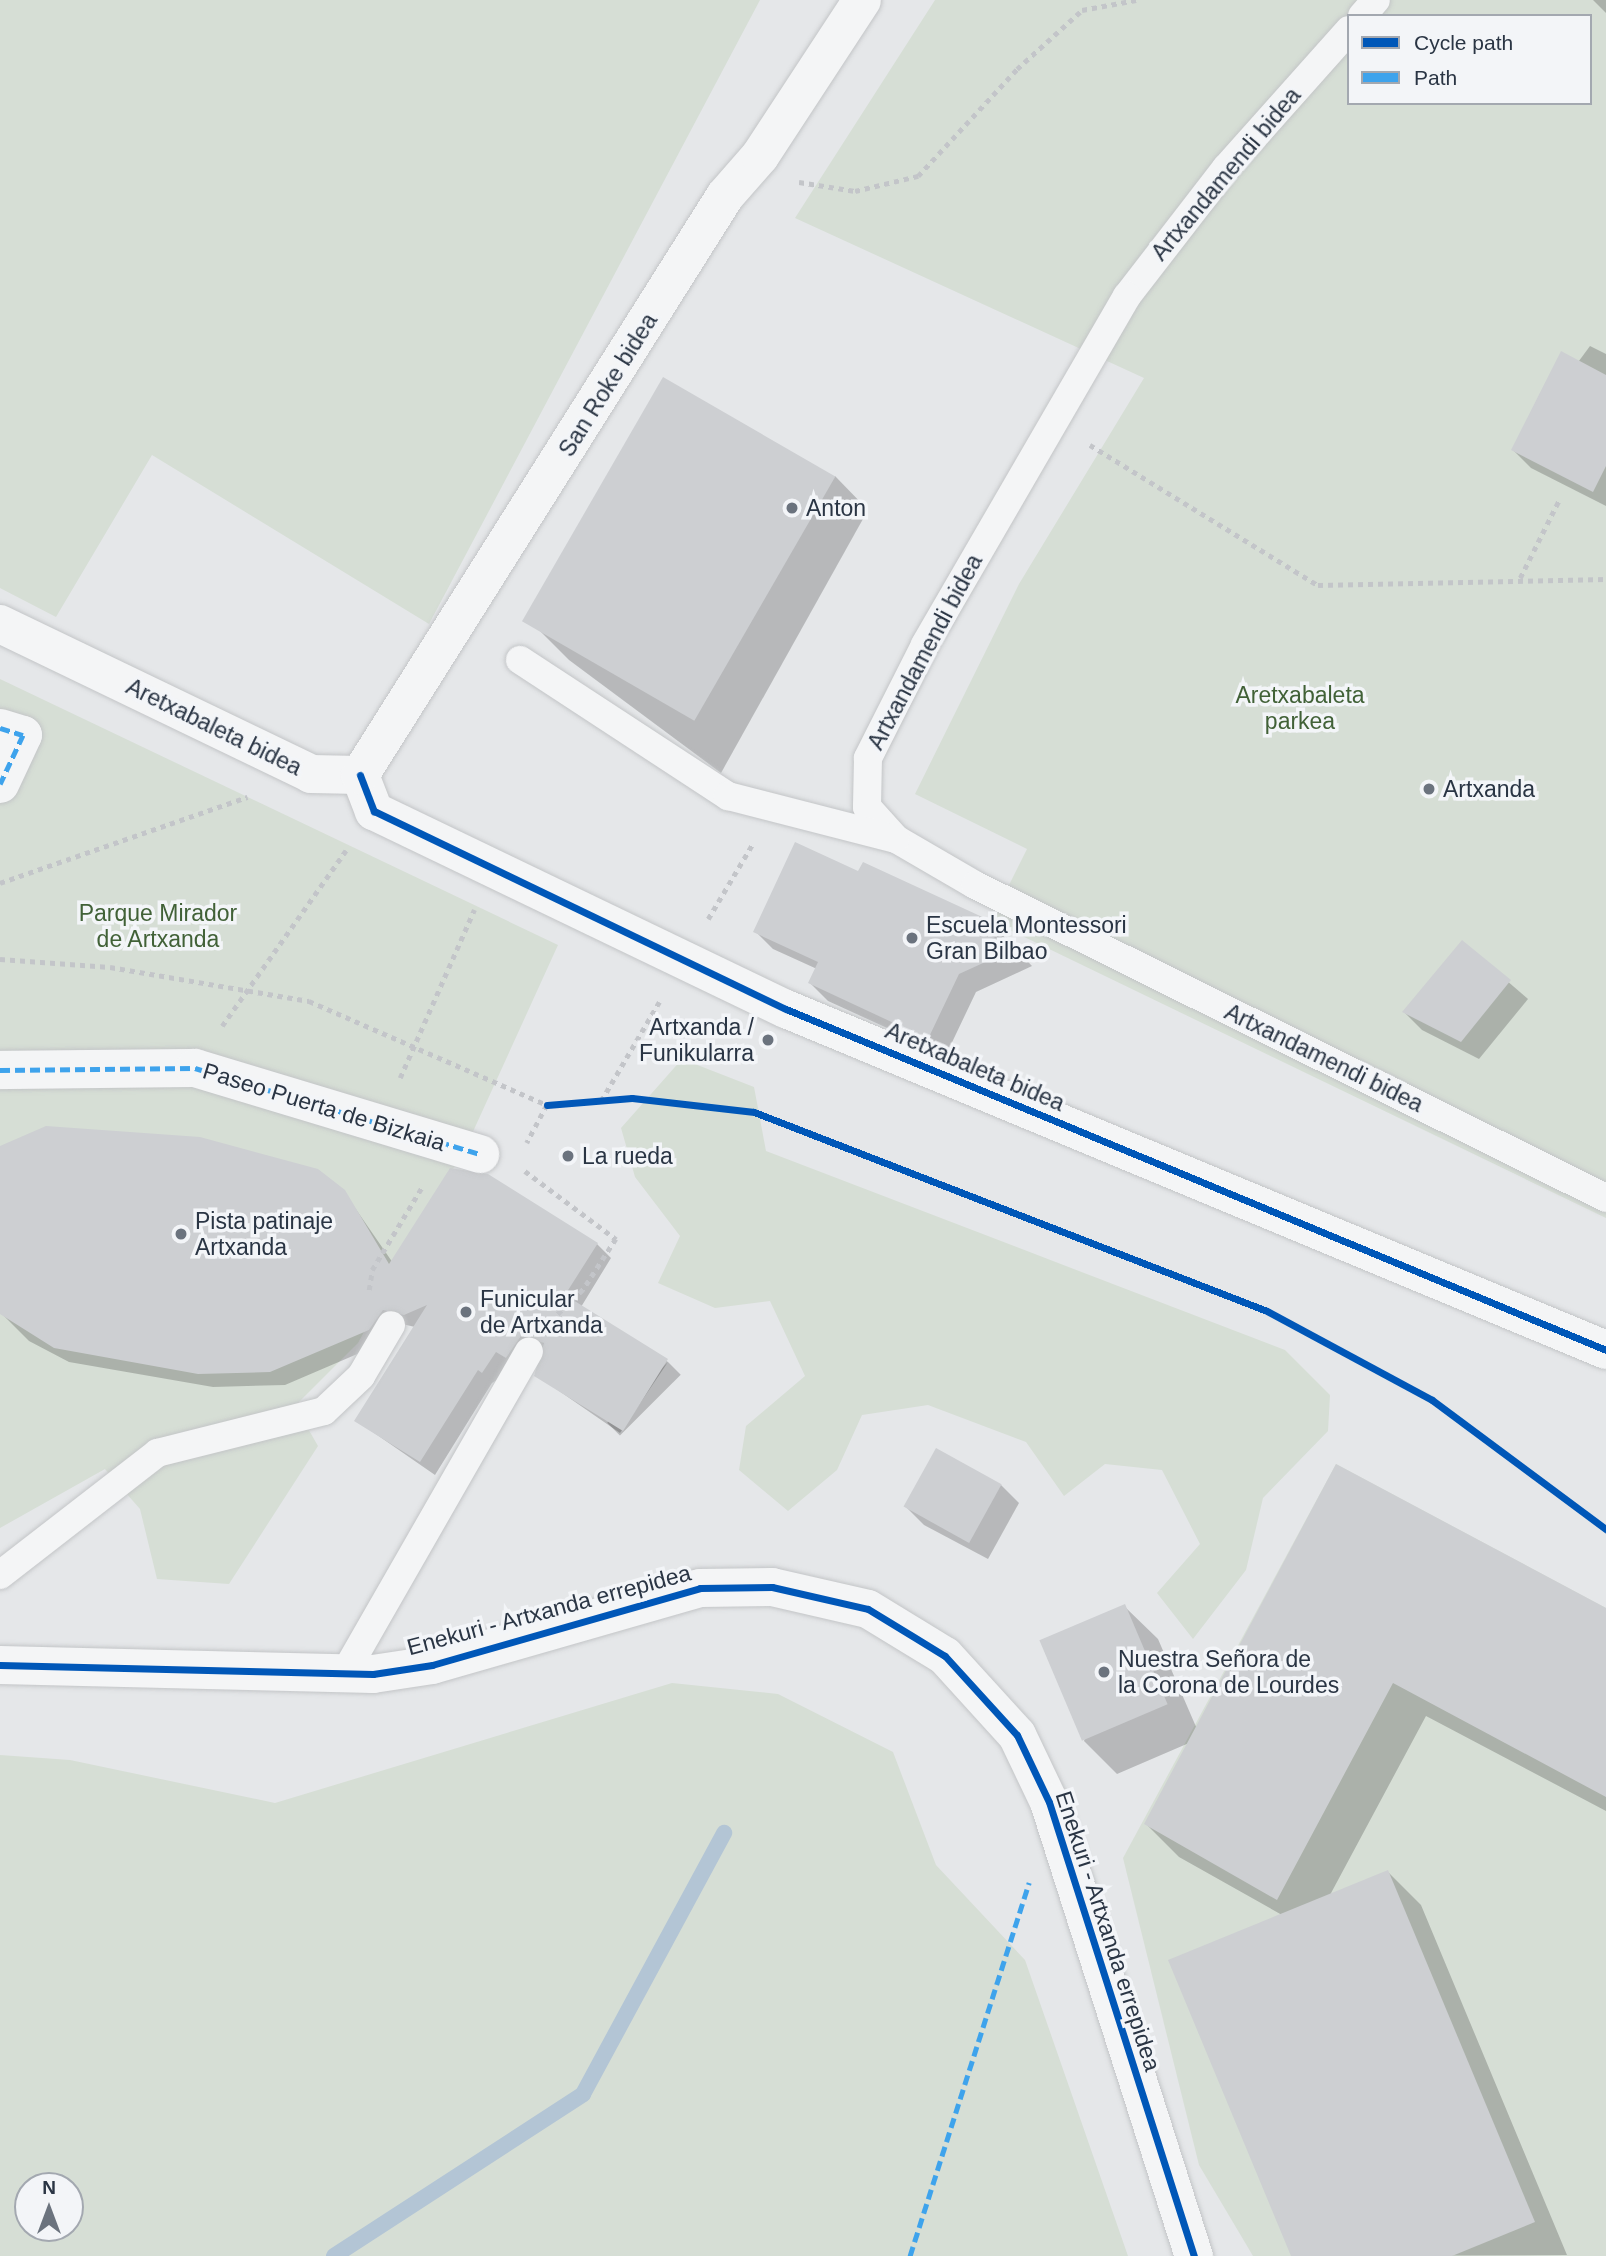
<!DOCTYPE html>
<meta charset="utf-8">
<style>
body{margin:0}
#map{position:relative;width:1606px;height:2256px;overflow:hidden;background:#e5e7e9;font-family:Helvetica,sans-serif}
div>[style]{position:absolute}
.green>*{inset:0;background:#d6ded5}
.shadow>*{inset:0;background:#0003;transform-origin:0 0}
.stream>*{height:16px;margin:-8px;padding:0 8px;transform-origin:8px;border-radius:8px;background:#b3c5d5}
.building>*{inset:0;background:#cdcfd2;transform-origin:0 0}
.path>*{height:4.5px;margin-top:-2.25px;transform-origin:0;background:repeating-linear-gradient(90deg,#c3c5c9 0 5px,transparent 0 10px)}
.roads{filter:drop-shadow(0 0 2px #c3c5c7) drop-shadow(0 0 2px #c3c5c7)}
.service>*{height:28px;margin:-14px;padding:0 14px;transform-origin:14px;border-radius:14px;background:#f4f5f6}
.pedestrian>*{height:38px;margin:-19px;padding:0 19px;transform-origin:19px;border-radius:19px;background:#f4f5f6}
.minor>*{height:38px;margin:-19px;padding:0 19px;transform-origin:19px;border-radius:19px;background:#f4f5f6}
.tertiary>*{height:38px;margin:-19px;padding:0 19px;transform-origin:19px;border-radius:19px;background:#f4f5f6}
.quiet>*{height:5px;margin-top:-2.5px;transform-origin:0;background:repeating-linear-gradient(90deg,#3ea3ec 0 10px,transparent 0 15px)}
.cycleway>*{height:7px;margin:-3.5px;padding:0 3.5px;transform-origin:3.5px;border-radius:3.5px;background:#0057b8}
.dots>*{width:19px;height:19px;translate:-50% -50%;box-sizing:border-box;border:4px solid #f3f5f8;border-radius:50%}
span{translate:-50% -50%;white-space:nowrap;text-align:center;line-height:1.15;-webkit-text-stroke:7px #f3f5f8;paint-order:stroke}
.street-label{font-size:23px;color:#2a3544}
.poi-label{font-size:23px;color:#2a3544}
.left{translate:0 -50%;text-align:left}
.right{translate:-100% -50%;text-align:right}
.park-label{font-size:23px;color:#416137}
.legend{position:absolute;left:1347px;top:14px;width:245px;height:91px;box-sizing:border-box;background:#f3f5f8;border:2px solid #a3a8b0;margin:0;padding:9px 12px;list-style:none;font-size:21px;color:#2a3544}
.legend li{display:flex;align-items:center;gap:14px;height:35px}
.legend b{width:35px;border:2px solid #a3a8b0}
.north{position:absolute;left:14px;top:2172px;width:70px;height:70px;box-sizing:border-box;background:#f3f5f8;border:2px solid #a3a8b0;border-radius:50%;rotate:0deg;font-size:19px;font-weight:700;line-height:28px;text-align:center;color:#2a3544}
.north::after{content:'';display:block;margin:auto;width:24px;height:32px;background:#6b737e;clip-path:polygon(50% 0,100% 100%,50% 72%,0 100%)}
</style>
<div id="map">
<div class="green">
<i style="clip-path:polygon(0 0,760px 0,429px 624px,152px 455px,56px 617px,0 588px)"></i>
<i style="clip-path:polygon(evenodd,935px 0,1606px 0,1606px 1218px,991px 921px,1027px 849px,915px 794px,1019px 584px,1144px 378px,795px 218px,935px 0,1349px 16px,1590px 16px,1590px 103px,1349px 103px,1349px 16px)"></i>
<i style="clip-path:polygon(0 679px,558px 945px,471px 1136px,358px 1343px,295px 1406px,318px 1446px,229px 1584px,157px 1579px,140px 1509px,105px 1469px,0 1528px)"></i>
<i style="clip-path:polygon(682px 1059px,754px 1087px,766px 1151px,1285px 1350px,1330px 1395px,1328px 1431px,1263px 1498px,1246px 1570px,1193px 1639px,1157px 1593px,1200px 1544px,1162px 1470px,1105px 1464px,1064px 1496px,1026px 1442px,928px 1405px,862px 1415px,837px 1470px,788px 1511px,739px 1470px,746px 1426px,805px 1376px,770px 1301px,715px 1308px,658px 1283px,680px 1236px,635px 1177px,621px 1128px)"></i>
<i style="clip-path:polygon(1336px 1464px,1606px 1608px,1606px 2256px,1253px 2256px,1199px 2165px,1123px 1858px)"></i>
<i style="clip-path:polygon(evenodd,672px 1683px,778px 1694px,893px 1752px,936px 1865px,1025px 1960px,1128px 2256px,0 2256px,0 1755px,70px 1760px,275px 1803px,672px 1683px,28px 2186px,70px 2186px,70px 2228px,28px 2228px,28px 2186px)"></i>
</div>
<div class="shadow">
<i style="clip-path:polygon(1593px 0,1606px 0,1606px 13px)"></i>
<i style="clip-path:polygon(1590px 346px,1606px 354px,1606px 506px,1531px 468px,1513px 450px)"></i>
<i style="clip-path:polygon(835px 476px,868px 510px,721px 773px,569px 660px,536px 627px)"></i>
<i style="clip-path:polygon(859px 873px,990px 922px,1032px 966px,976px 992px,946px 1055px,828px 1001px,810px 983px,817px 969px,773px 949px,755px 931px)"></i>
<i style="clip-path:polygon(1462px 942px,1528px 999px,1479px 1059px,1422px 1030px,1404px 1012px)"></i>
<i style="clip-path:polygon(0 1148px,344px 1192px,393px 1263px,597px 1244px,611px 1258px,581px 1307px,668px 1362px,620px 1433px,536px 1375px,543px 1352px,492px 1383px,435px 1475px,357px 1421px,415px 1327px,398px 1323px,383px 1343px,285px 1385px,213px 1387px,69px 1362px,29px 1341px,0 1312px)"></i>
<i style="left:668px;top:1362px;width:18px;height:86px;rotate:45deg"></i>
<i style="clip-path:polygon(1001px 1485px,1019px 1503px,988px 1559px,924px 1525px,906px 1507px)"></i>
<i style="clip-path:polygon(1124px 1606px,1158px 1639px,1197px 1729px,1606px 1610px,1606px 1811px,1426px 1716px,1330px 1895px,1388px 1872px,1421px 1905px,1567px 2255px,1293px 2256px,1282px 1915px,1179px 1857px,1146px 1824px,1189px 1743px,1117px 1774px,1084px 1741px)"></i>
</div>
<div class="stream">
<i style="left:334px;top:2256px;width:297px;rotate:-33deg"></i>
<i style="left:583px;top:2094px;width:297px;rotate:-61.6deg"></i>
</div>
<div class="building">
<i style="clip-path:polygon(1561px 351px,1606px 375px,1606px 466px,1593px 492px,1511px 450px)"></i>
<i style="left:663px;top:377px;width:199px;height:282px;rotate:30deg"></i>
<i style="clip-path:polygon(795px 842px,858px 871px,863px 862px,991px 921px,985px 933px,1016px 948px,959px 974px,928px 1039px,808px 983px,818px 962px,753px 932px)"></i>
<i style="clip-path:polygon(1462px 940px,1511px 980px,1461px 1042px,1402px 1012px)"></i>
<i style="clip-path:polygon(46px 1126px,200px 1137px,318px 1169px,345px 1190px,389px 1264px,450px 1168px,488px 1174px,598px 1243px,565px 1295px,668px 1359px,623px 1431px,534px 1376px,544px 1343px,521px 1336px,506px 1358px,496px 1352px,482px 1373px,478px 1370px,420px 1462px,354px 1421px,427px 1305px,404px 1315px,383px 1310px,369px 1330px,270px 1372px,198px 1374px,54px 1348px,0 1314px,0 1146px)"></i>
<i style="left:936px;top:1448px;width:75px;height:67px;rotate:29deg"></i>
<i style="clip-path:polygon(1336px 1464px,1606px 1608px,1606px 1797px,1393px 1683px,1277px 1900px,1144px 1824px)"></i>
<i style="left:1125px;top:1604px;width:109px;height:93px;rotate:67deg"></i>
<i style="clip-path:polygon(1388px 1870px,1535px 2222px,1452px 2256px,1291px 2256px,1168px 1960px)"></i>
</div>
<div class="path">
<i style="left:799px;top:182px;width:57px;rotate:9.1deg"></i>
<i style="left:855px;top:191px;width:65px;rotate:-13.4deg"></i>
<i style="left:918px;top:176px;width:146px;rotate:-47.2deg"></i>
<i style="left:1017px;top:69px;width:88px;rotate:-42.2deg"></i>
<i style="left:1082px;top:10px;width:55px;rotate:-10.5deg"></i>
<i style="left:1090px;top:445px;width:268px;rotate:31.6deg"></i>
<i style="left:1318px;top:585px;width:288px;rotate:-1.2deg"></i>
<i style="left:1520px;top:578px;width:89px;rotate:-63.4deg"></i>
<i style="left:0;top:883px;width:262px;rotate:-19.2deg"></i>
<i style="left:708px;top:919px;width:86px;rotate:-59.3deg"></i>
<i style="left:0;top:959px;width:110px;rotate:4.2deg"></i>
<i style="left:110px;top:967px;width:202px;rotate:9.7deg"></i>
<i style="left:309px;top:1001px;width:260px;rotate:23.6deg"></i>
<i style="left:547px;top:1105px;width:43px;rotate:117.8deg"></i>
<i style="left:222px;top:1026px;width:215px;rotate:-54.8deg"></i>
<i style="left:400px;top:1078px;width:184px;rotate:-66.2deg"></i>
<i style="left:601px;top:1101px;width:115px;rotate:-59.6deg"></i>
<i style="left:525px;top:1171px;width:114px;rotate:36.8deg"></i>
<i style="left:616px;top:1239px;width:61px;rotate:122.9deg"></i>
<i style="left:583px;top:1290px;width:39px;rotate:136deg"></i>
<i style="left:369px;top:1290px;width:20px;rotate:-81deg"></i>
<i style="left:372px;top:1270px;width:97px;rotate:-58.9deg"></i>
</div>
<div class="roads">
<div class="service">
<i style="left:1362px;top:16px;width:21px;rotate:-49deg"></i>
<i style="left:1349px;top:30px;width:185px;rotate:131.7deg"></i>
<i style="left:1226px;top:168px;width:162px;rotate:127.7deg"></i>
<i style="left:1127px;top:296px;width:403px;rotate:120.1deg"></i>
<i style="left:925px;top:645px;width:127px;rotate:116.8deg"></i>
<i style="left:868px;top:758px;width:49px;rotate:91.2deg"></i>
<i style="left:867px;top:807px;width:43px;rotate:47.8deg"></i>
<i style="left:896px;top:839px;width:91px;rotate:30.2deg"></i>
<i style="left:975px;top:885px;width:704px;rotate:26.38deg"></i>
<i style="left:520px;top:660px;width:249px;rotate:33.2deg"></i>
<i style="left:728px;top:796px;width:173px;rotate:14.4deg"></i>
<i style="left:0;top:1575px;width:199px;rotate:-37.8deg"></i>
<i style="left:157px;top:1453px;width:172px;rotate:-14.1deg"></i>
<i style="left:324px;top:1411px;width:51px;rotate:-43.4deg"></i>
<i style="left:361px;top:1376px;width:59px;rotate:-59.5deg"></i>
<i style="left:343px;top:1676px;width:374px;rotate:-60.2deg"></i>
</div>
<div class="pedestrian">
<i style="left:0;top:728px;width:24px;rotate:17deg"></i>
<i style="left:23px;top:735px;width:54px;rotate:115.1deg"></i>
<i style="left:0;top:1070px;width:195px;rotate:-0.6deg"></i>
<i style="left:195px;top:1068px;width:298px;rotate:16.8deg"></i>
</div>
<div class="minor">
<i style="left:0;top:624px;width:345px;rotate:25.7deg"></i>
<i style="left:311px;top:774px;width:49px;rotate:1.2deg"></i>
<i style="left:360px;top:775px;width:39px;rotate:69deg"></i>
<i style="left:374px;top:811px;width:457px;rotate:25.7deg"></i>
<i style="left:786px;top:1009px;width:888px;rotate:22.58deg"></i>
<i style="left:360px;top:775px;width:684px;rotate:-57.77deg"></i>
<i style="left:725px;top:196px;width:53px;rotate:-48.8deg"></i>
<i style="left:760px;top:156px;width:186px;rotate:-56.8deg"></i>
</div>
<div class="tertiary">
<i style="left:0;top:1665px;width:373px;rotate:1.4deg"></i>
<i style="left:373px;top:1674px;width:60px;rotate:-8.7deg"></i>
<i style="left:432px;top:1665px;width:279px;rotate:-16deg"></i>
<i style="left:700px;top:1588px;width:72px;rotate:-0.8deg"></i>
<i style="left:772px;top:1587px;width:98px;rotate:12.9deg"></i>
<i style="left:868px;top:1609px;width:90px;rotate:31.4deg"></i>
<i style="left:945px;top:1656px;width:107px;rotate:47.7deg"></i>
<i style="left:1017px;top:1735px;width:74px;rotate:64.5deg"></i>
<i style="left:1049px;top:1802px;width:477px;rotate:72.3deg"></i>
</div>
</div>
<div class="quiet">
<i style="left:0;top:728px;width:24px;rotate:17deg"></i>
<i style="left:23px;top:735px;width:54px;rotate:115.1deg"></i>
<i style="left:0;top:1070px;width:195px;rotate:-0.6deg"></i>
<i style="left:195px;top:1068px;width:298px;rotate:16.8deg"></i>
<i style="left:910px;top:2256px;width:392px;rotate:-72.3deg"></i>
</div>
<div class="cycleway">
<i style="left:360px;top:775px;width:39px;rotate:69deg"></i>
<i style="left:374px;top:811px;width:457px;rotate:25.7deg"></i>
<i style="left:786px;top:1009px;width:888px;rotate:22.58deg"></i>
<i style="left:547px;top:1105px;width:85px;rotate:-4.7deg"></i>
<i style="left:632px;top:1098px;width:123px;rotate:6.5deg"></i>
<i style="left:754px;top:1112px;width:550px;rotate:21.2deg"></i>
<i style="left:1267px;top:1311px;width:187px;rotate:28.3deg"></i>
<i style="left:1432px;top:1400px;width:217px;rotate:36.6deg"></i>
<i style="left:0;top:1665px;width:373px;rotate:1.4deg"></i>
<i style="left:373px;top:1674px;width:60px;rotate:-8.7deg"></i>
<i style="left:432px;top:1665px;width:279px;rotate:-16deg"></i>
<i style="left:700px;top:1588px;width:72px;rotate:-0.8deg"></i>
<i style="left:772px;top:1587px;width:98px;rotate:12.9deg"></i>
<i style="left:868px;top:1609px;width:90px;rotate:31.4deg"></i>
<i style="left:945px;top:1656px;width:107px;rotate:47.7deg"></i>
<i style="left:1017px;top:1735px;width:74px;rotate:64.5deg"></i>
<i style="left:1049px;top:1802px;width:477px;rotate:72.3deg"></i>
</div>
<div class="dots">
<i style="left:792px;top:508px;background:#6b737e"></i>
<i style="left:1429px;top:789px;background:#6b737e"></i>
<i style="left:912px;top:938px;background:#6b737e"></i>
<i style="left:768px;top:1040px;background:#6b737e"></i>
<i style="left:568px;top:1156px;background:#6b737e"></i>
<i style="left:181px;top:1234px;background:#6b737e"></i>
<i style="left:466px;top:1312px;background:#6b737e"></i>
<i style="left:1104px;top:1672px;background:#6b737e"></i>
</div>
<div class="street-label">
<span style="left:1226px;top:174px;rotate:-50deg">Artxandamendi bidea</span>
<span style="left:608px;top:385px;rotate:-58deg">San Roke bidea</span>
<span style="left:925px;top:652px;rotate:-62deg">Artxandamendi bidea</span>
<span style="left:214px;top:727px;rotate:26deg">Aretxabaleta bidea</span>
<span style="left:1324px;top:1058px;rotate:26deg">Artxandamendi bidea</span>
<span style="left:975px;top:1067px;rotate:23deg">Aretxabaleta bidea</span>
<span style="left:324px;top:1107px;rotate:17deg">Paseo Puerta de Bizkaia</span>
<span style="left:549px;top:1610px;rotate:-15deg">Enekuri - Artxanda errepidea</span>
<span style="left:1108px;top:1931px;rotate:72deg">Enekuri - Artxanda errepidea</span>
</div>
<div class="poi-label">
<span class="left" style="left:806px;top:508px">Anton</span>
<span class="left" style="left:1443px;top:789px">Artxanda</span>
<span class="left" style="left:926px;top:938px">Escuela Montessori<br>Gran Bilbao</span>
<span class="right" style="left:754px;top:1040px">Artxanda /<br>Funikularra</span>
<span class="left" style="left:582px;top:1156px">La rueda</span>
<span class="left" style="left:195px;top:1234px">Pista patinaje<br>Artxanda</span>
<span class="left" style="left:480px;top:1312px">Funicular<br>de Artxanda</span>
<span class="left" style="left:1118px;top:1672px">Nuestra Señora de<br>la Corona de Lourdes</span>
</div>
<div class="park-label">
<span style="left:1300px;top:708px">Aretxabaleta<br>parkea</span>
<span style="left:158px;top:926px">Parque Mirador<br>de Artxanda</span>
</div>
<ul class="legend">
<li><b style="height:9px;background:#0057b8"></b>Cycle path</li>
<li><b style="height:9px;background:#3ea3ec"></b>Path</li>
</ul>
<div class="north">N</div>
</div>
